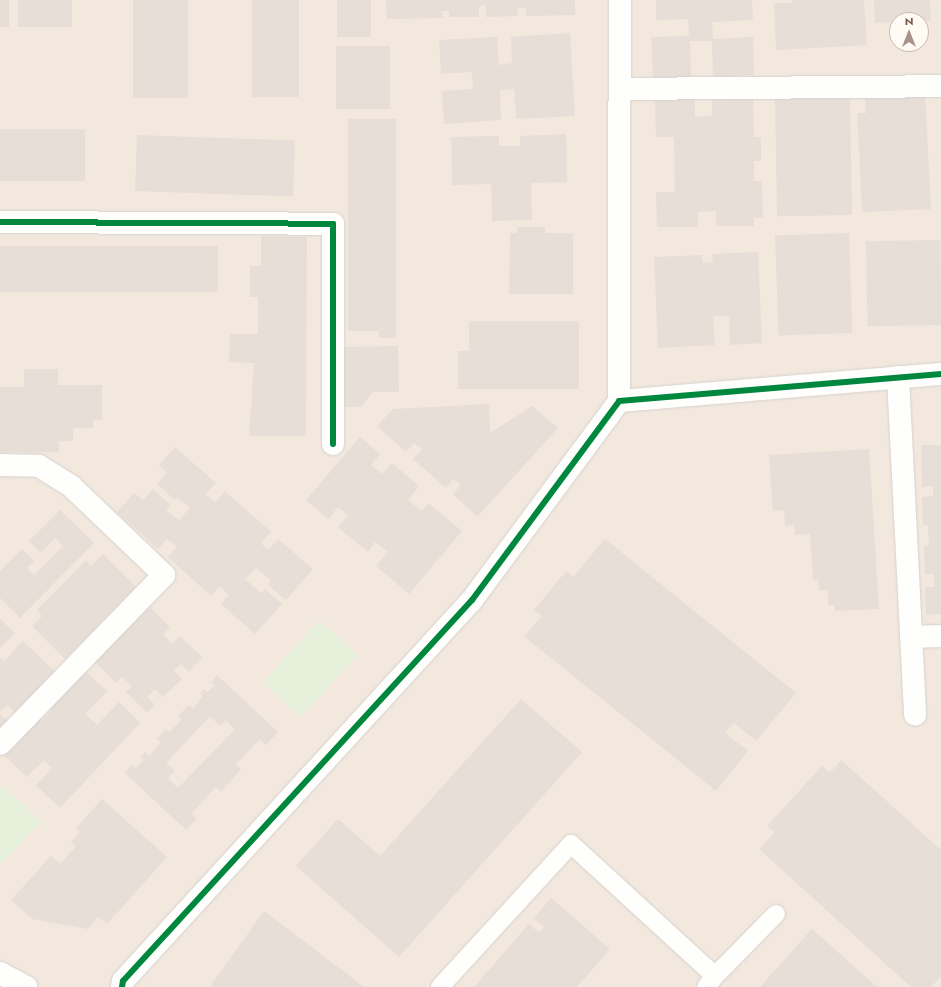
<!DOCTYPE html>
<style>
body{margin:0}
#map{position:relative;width:941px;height:987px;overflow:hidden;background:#f9f5f0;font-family:Jost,sans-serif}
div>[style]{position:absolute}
.residential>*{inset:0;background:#f2e8de}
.green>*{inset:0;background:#e7f0db;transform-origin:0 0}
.building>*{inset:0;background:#e6ded7;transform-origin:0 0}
.roads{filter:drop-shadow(0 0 1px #d7d1cb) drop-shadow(0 0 1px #d7d1cb)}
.service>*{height:18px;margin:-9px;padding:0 9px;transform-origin:9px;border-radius:9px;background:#fefefd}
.minor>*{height:22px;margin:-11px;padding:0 11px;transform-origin:11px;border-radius:11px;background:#fefefd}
.secondary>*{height:22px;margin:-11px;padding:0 11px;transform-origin:11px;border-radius:11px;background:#fefefd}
.cycleway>*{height:6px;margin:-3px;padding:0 3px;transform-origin:3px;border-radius:3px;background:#00873e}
span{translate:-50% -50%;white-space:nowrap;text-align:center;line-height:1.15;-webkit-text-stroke:4px #fffaf3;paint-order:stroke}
.north{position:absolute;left:889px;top:12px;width:40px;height:40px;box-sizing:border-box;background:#fffaf3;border:1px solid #cabbb1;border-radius:50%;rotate:0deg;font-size:11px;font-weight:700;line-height:16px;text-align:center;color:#7a5c4d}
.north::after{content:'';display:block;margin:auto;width:14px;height:18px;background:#a69286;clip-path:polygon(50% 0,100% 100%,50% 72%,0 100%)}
</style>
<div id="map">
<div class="residential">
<i style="clip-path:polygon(evenodd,0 0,941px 0,941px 987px,0 987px,0 0,897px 20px,921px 20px,921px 44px,897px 44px,897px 20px)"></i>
</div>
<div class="green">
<i style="left:319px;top:620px;width:52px;height:84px;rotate:42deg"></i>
<i style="clip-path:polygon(3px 785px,41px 822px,0 864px,0 788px)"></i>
</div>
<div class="building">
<i style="left:0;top:0;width:9px;height:27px"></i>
<i style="left:18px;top:0;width:54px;height:27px"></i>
<i style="left:133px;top:0;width:55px;height:98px"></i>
<i style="left:252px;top:0;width:47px;height:97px"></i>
<i style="left:337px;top:0;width:34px;height:37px"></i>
<i style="clip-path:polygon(386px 0,575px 0,575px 15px,526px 16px,526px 8px,517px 8px,518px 16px,486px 17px,486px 5px,479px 6px,479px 17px,449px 17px,449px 11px,442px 11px,443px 18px,387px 19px)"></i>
<i style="clip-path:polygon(656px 0,752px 0,753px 20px,712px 22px,713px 39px,753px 37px,754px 75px,713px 77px,712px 41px,690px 41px,691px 77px,653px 78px,651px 37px,689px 36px,688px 19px,656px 20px)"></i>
<i style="clip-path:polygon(792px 0,864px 0,867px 45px,776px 50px,774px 3px,792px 3px)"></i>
<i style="clip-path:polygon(874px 0,930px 0,931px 21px,897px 20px,897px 22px,875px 23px)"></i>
<i style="clip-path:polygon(570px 33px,575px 116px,516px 119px,514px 89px,500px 90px,501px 120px,444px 124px,442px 91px,473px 89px,472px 72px,441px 74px,439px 40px,497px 37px,499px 65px,512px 63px,511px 37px)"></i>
<i style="left:336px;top:46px;width:54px;height:63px"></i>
<i style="clip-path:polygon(925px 93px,931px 209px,862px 212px,857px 113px,866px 113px,865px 97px)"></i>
<i style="left:850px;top:97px;width:118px;height:75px;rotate:89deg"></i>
<i style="clip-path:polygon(655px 98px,695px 98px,695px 117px,712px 116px,712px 100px,753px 99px,754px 137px,761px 137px,761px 161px,754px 161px,754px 181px,762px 181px,763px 218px,754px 218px,754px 226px,716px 226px,716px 211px,698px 212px,698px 227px,657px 227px,656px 192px,675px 192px,674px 137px,656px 137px)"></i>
<i style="clip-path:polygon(348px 119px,396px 119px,396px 338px,379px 338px,379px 331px,348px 331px)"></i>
<i style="left:0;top:129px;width:85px;height:52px"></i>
<i style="clip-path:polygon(566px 134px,567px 182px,531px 183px,532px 220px,492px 221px,491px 184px,452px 185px,451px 137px,499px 136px,499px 146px,520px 146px,520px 136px)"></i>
<i style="left:137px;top:135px;width:158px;height:56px;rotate:2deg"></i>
<i style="clip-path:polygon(517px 227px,545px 227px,545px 233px,573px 233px,573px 294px,509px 294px,510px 233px,517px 233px)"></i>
<i style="left:849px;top:233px;width:100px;height:74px;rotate:88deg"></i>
<i style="clip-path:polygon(261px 236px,307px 237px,306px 436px,249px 436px,254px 363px,229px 362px,230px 334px,258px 334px,258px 297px,250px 297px,250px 266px,261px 266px)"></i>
<i style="left:940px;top:240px;width:85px;height:74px;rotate:89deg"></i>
<i style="left:218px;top:246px;width:46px;height:218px;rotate:90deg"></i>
<i style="clip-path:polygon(758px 252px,762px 343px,730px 345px,729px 316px,713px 316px,715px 345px,658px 348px,654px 257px,702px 255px,703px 263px,713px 262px,712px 254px)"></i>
<i style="clip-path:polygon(469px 321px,579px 321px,579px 389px,458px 389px,458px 351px,469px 351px)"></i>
<i style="clip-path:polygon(398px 346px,399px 392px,373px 392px,361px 407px,344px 407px,343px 347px)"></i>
<i style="clip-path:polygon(24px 369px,58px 369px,58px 385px,102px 385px,102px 420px,93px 420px,93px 428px,73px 428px,73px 441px,59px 441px,59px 452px,0 452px,0 387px,24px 387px)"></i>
<i style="clip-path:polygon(489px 404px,490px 433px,532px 406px,558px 428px,477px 517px,453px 494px,461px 485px,453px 479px,446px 488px,413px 459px,422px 449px,414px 443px,406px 452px,377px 426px,393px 409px)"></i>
<i style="clip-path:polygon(360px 437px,380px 454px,371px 465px,382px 474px,392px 463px,419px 486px,408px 500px,422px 511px,428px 503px,462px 531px,409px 594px,376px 566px,388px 552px,375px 542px,368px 552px,338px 527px,348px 515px,338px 507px,328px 519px,306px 500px)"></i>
<i style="clip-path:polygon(921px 445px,941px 445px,941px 614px,926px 615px,925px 587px,934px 587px,934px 574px,925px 574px,924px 546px,929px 546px,928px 525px,923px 525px,922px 497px,933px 496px,933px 486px,922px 487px)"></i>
<i style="clip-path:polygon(175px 447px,216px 483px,205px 494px,215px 502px,225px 491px,271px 532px,261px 543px,268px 550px,278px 539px,313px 569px,286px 600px,268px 585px,271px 581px,256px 568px,245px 579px,261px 593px,265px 589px,282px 604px,255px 634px,221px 604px,229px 595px,220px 586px,211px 596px,168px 557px,177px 547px,167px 539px,158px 549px,117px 512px,134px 493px,143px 500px,153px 489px,170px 505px,166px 510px,179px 520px,190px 508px,177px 497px,175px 500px,157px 484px,167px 473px,159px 465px)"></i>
<i style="clip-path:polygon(869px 449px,879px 609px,835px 611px,835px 605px,828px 605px,828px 590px,819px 590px,818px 579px,813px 580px,810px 534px,795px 535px,794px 525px,785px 526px,784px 510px,773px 511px,769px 455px)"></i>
<i style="clip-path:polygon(60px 510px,94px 543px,20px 618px,0 598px,0 571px,22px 549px,35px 561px,27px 568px,34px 575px,63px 546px,55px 538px,41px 553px,29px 541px)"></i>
<i style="clip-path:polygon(605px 539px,796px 693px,756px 741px,734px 723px,725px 733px,748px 751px,716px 791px,524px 636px,542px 616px,534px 610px,566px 571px,573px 577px)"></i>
<i style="clip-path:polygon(103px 554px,136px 587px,65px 659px,32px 626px,42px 616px,37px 610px,86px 560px,91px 566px)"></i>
<i style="clip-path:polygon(145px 602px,170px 627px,163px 634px,172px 644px,180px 636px,202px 657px,189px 672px,181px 664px,174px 671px,182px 679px,163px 697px,155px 689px,147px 697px,155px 705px,147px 713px,126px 692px,132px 686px,122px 677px,116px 683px,90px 657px)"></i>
<i style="clip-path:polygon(0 619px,15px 633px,0 648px)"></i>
<i style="clip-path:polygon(23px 641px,56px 673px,17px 714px,7px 705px,0 711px,0 658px,4px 661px)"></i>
<i style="clip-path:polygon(82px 668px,107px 691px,85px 714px,97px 725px,119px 702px,140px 723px,60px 808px,36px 785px,52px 768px,44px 760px,27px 777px,2px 753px,37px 716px,42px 720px,52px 710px,47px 705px)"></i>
<i style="clip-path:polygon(evenodd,217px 675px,278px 732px,266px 745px,260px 739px,236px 764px,241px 769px,221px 792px,216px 787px,191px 814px,197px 819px,186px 830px,125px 773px,132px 765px,136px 768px,144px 760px,141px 757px,145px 752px,149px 756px,161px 742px,157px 739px,166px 729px,170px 732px,182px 719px,178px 716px,189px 705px,193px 708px,203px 696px,200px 693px,204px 689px,207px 692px,215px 685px,211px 682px,217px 675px,210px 716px,220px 726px,226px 720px,235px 729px,178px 788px,168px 778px,175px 771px,166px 763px,210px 716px)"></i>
<i style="clip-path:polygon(521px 699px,582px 752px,399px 957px,296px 866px,338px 819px,380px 856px)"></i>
<i style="clip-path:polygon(0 714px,9px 722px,0 731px)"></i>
<i style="clip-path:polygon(841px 760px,941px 850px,941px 976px,931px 987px,911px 987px,759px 849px,775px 832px,767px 826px,822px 766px,830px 773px)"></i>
<i style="clip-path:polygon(102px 799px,167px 857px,107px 924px,98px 917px,88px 929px,32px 919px,11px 900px,51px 856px,60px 864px,76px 847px,71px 842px,80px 832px,76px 828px)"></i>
<i style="clip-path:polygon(551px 898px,610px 949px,577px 987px,474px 987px,529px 924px,539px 933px,544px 927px,534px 918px)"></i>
<i style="clip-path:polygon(264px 911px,364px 987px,214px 987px,211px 985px)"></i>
<i style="clip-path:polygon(812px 929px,877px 987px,760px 987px)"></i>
</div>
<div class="roads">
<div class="service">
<i style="left:715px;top:976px;width:87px;rotate:-45.5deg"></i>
<i style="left:440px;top:987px;width:194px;rotate:-47.5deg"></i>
<i style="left:571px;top:844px;width:195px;rotate:42.5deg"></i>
<i style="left:715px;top:976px;width:14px;rotate:129deg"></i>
</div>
<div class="minor">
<i style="left:620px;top:89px;width:321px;rotate:-0.5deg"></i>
<i style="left:0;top:222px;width:333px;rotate:0.3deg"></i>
<i style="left:333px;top:224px;width:220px;rotate:90deg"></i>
<i style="left:898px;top:377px;width:338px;rotate:87.1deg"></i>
<i style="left:619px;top:401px;width:401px;rotate:-89.9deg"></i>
<i style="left:0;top:465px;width:39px;rotate:1deg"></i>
<i style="left:39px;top:466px;width:38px;rotate:32deg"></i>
<i style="left:71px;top:486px;width:129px;rotate:43.7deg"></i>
<i style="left:164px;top:575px;width:235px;rotate:134.1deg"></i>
<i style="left:911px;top:637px;width:30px;rotate:-2deg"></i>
<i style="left:122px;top:987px;width:6px;rotate:-81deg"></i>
<i style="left:123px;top:981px;width:517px;rotate:-47.51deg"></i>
<i style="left:472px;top:600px;width:247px;rotate:-53.5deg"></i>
<i style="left:619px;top:401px;width:323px;rotate:-4.8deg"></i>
</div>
<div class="secondary">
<i style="left:0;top:973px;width:30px;rotate:28deg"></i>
</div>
</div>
<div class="cycleway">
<i style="left:0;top:222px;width:333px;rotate:0.3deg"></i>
<i style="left:333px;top:224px;width:220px;rotate:90deg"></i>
<i style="left:122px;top:987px;width:6px;rotate:-81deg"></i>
<i style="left:123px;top:981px;width:517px;rotate:-47.51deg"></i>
<i style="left:472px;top:600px;width:247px;rotate:-53.5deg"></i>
<i style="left:619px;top:401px;width:323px;rotate:-4.8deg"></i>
</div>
<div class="north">N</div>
</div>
